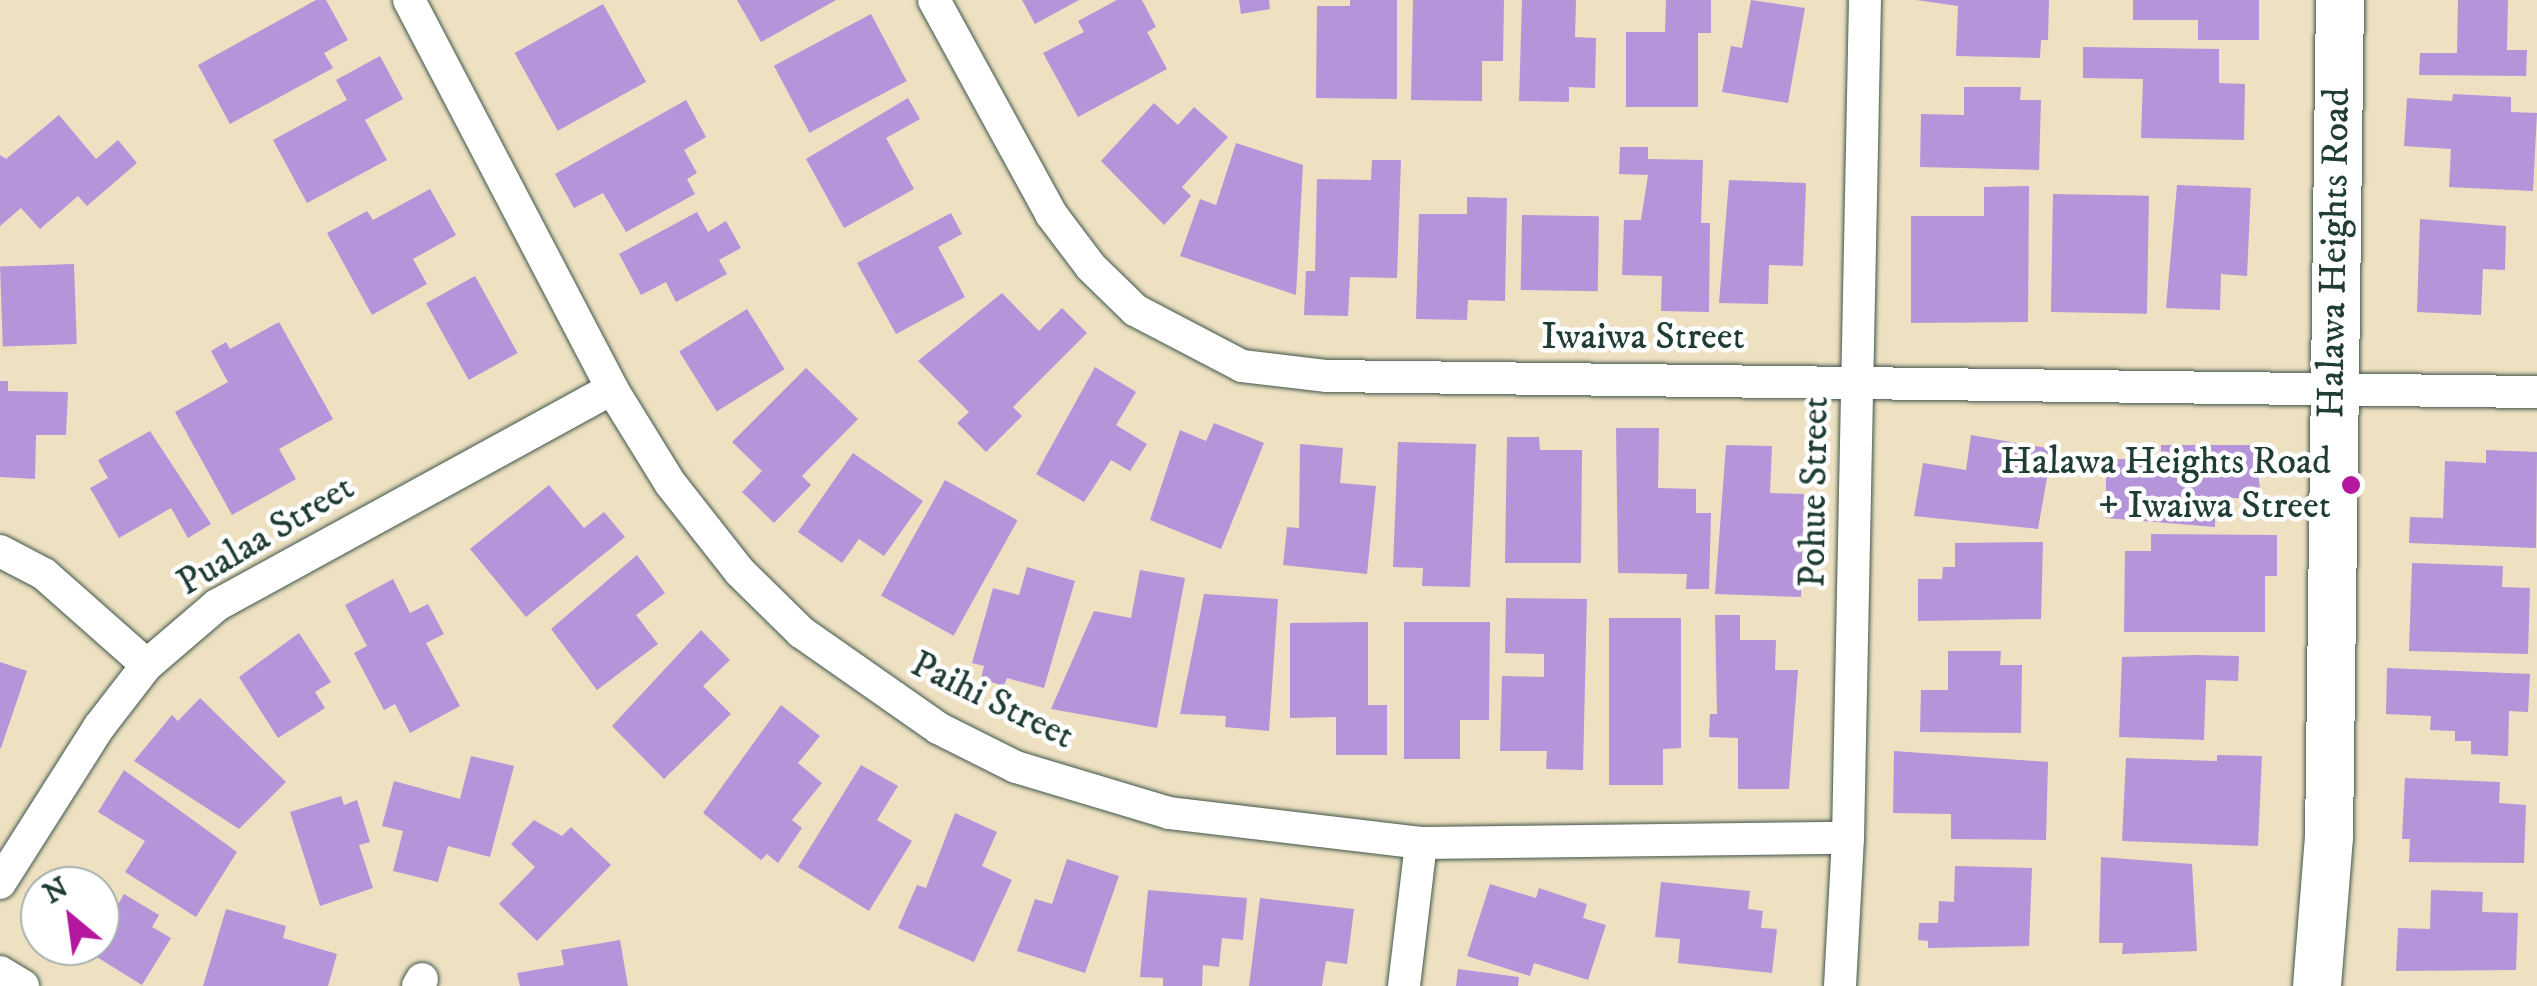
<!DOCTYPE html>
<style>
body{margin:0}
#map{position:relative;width:2537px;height:986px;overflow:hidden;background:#eee1c2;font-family:"IM FELL DW Pica",serif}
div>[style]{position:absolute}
.building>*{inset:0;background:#b594d9;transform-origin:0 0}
.roads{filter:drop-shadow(0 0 2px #3e5649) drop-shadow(0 0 2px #3e5649)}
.street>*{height:32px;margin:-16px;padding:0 16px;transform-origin:16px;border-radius:16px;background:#fff}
.secondary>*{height:48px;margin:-24px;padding:0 24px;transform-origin:24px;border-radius:24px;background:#fff}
.dots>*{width:28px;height:28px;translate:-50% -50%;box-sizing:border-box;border:5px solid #fff;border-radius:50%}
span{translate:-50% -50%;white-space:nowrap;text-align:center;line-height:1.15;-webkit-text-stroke:9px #fff;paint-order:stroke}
.street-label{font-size:38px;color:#1f3d34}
.poi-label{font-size:38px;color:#1f3d34}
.right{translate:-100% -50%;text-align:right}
.north{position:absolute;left:20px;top:866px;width:100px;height:100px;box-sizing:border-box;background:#fff;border:2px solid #a5b1ae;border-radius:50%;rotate:331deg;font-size:28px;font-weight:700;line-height:40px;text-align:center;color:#1f3d34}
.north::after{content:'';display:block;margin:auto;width:35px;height:45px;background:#b5179e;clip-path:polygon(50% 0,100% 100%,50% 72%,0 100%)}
</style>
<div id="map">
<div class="building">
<i style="clip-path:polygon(316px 0,326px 0,348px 40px,324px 53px,333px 68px,230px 124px,198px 65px)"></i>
<i style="clip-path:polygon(737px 0,836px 0,761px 42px)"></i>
<i style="clip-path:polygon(1022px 0,1079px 0,1035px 24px)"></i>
<i style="clip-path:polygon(1117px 0,1142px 0,1156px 27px,1147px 32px,1167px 69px,1078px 117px,1043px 53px,1084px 32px,1078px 21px)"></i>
<i style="clip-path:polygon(1239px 0,1269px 0,1270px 9px,1241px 14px)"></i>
<i style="clip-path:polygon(1350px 0,1397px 0,1397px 99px,1316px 98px,1317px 6px,1350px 6px)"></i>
<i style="clip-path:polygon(1413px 0,1504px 0,1503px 61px,1482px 61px,1482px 101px,1411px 100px)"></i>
<i style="clip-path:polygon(1522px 0,1576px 0,1575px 37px,1596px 38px,1595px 88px,1569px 87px,1569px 102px,1519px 101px)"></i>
<i style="clip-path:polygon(1666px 0,1711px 0,1711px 33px,1698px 33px,1698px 107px,1626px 107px,1626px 32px,1665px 32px)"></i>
<i style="clip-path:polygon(1751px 0,1805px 8px,1788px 103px,1722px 92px,1731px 46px,1742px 48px)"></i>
<i style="clip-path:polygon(1916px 0,2049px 0,2048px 40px,2041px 40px,2040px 58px,1956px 56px,1958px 6px)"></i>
<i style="clip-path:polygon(2133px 0,2259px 0,2259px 40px,2198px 40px,2198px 20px,2133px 20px)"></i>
<i style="clip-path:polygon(2458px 0,2508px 0,2507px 50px,2527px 50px,2526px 76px,2419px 75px,2420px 53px,2457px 53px)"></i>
<i style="left:603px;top:4px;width:89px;height:101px;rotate:61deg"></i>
<i style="left:871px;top:14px;width:76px;height:110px;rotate:62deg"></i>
<i style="clip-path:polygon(2083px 47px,2219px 49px,2219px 83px,2245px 84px,2244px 140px,2141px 138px,2143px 79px,2083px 78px)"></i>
<i style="clip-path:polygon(380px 56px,403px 99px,365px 120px,387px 160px,307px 203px,273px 140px,347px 100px,336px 80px)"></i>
<i style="clip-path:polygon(1964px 87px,2021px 87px,2020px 100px,2041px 100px,2039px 170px,1920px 167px,1921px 114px,1964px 115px)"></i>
<i style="clip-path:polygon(2453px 94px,2511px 97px,2511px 112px,2537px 113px,2533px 191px,2449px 187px,2451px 149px,2404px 146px,2407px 98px,2452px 101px)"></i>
<i style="clip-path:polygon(908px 98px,920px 119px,886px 138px,914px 189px,844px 228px,806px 159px)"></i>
<i style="clip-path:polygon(686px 100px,706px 137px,684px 150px,697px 173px,687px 179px,695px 194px,626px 232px,603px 193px,574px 208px,555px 174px)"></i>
<i style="clip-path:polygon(1154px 103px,1178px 125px,1194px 107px,1228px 137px,1182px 187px,1191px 196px,1164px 225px,1101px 161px)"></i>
<i style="clip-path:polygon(59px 115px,96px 159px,118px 140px,137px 163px,87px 206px,78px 196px,40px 229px,21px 208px,0 226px,0 155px,6px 159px)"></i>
<i style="clip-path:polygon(1236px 143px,1303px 165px,1296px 295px,1180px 256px,1200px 199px,1216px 205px)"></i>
<i style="clip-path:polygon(1620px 147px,1648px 147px,1648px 159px,1703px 160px,1701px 223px,1710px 223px,1709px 312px,1661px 311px,1662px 276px,1622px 275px,1624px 220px,1641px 220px,1648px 175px,1619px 174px)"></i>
<i style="clip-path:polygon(1372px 160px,1401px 160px,1397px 278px,1350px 277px,1348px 316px,1304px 315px,1306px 271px,1315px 271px,1317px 179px,1371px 180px)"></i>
<i style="clip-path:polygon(1729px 180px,1806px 183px,1803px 266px,1769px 265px,1768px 304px,1719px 303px)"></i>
<i style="clip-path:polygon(2177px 185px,2251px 188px,2247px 276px,2221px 274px,2220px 310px,2166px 308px)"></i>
<i style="clip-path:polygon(2029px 186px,2028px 322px,1911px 323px,1911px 216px,1984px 216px,1984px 187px)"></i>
<i style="clip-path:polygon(430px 189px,456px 235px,413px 259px,427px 284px,372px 315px,327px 233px,367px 211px,373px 220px)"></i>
<i style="left:2053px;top:194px;width:96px;height:118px;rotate:1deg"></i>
<i style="clip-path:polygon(1467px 197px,1507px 198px,1505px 301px,1468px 300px,1467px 320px,1416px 319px,1419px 214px,1467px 214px)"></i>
<i style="clip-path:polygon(697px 212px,708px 232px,726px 221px,741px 248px,719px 260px,727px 274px,676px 302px,666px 282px,641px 295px,619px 254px)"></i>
<i style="clip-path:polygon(951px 213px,962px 234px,938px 247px,965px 297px,896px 334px,857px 263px)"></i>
<i style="left:1522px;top:215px;width:77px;height:75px;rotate:1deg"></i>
<i style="clip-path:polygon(2420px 219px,2506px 226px,2505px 270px,2483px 269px,2481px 315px,2417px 312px)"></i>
<i style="left:74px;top:264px;width:80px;height:74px;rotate:88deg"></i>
<i style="left:475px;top:276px;width:88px;height:56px;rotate:61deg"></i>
<i style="clip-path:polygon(1002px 293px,1039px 331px,1062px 308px,1087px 333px,1013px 407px,1022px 416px,986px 452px,957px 423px,969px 412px,918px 361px)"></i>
<i style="left:747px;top:309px;width:71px;height:80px;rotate:58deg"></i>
<i style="clip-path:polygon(279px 322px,333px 419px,279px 449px,296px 479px,232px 515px,175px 412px,228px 382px,211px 351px,226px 342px,230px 349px)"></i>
<i style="clip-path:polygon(1095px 367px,1136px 392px,1116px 425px,1147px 444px,1130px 471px,1111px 460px,1084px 502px,1036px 474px)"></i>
<i style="clip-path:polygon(806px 368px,858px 419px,802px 476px,811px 485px,774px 523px,742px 492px,762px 471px,732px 442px)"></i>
<i style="clip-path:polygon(0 381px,8px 381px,8px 391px,68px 392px,66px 435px,36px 435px,35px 479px,0 477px)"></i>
<i style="clip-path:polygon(1214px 423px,1264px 443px,1221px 549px,1150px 520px,1180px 430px,1206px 441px)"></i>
<i style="clip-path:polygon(1616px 428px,1659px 428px,1658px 488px,1696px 489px,1696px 513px,1711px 513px,1709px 589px,1686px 589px,1687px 574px,1618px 573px)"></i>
<i style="clip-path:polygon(150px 431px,211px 524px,188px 538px,171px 508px,119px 538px,90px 488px,108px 478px,98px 460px)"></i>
<i style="clip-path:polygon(1971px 435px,2052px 449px,2038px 529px,1914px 516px,1923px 463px,1966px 470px)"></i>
<i style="clip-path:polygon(1507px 437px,1539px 437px,1540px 450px,1582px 450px,1581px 563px,1505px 563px)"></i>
<i style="clip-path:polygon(1398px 442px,1476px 444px,1470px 587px,1422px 586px,1423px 568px,1393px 567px)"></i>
<i style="clip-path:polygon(1300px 444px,1343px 448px,1340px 483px,1376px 486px,1367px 574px,1283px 565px,1287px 527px,1299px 528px)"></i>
<i style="clip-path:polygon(1726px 445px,1772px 446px,1770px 493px,1804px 494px,1801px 597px,1715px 594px)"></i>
<i style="clip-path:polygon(2161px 445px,2255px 445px,2261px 498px,2216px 498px,2215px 527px,2106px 518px,2106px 459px,2161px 459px)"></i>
<i style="clip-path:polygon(2486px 450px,2537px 452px,2536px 548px,2409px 543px,2410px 517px,2443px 518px,2445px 461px,2486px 463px)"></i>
<i style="clip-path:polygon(853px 453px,923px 501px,884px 556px,859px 539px,842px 563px,798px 532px)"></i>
<i style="left:945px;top:480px;width:83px;height:132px;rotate:29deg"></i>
<i style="clip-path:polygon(549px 485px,584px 528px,604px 512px,625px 537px,526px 617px,470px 549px)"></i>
<i style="clip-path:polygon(2151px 534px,2277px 535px,2277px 576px,2265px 576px,2265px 632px,2124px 632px,2125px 551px,2151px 551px)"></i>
<i style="clip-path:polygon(2043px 542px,2041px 619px,1918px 621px,1918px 579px,1942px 579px,1943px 567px,1955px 567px,1955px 543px)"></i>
<i style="clip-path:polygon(637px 555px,665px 593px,636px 615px,658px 644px,597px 690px,551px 629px)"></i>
<i style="clip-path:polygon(2412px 563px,2503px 566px,2502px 587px,2530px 588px,2528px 654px,2409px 651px)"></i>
<i style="clip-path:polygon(1027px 567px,1075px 581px,1044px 688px,1007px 678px,1004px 686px,981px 679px,984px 666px,972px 663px,993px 588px,1019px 595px)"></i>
<i style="clip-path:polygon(1140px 570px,1185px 578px,1157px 728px,1051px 709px,1094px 611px,1131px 618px)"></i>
<i style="clip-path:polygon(393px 579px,410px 613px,428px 604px,444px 634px,426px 643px,460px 706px,410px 733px,395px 704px,384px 710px,354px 653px,367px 646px,345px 605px)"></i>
<i style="clip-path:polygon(1204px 594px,1278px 599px,1269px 731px,1225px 727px,1226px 716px,1180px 714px)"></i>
<i style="clip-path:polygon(1506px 598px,1587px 599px,1583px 770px,1546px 769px,1547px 751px,1500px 751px,1502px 676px,1544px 677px,1544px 654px,1505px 653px)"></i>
<i style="clip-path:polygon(1715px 615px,1740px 615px,1740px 640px,1776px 640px,1775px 670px,1798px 670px,1789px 789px,1738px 789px,1738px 738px,1709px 737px,1710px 714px,1717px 714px)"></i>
<i style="clip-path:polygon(1609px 618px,1681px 618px,1681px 748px,1663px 749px,1663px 785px,1609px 785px)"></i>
<i style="clip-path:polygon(1368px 622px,1368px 705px,1387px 705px,1387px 755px,1336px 755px,1336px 717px,1290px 718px,1290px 623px)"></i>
<i style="clip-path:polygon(1404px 622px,1490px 622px,1489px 720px,1460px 720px,1460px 759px,1404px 759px)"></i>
<i style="clip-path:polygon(701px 630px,730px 660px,703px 686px,731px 714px,664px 779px,612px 726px)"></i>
<i style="clip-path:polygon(299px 633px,331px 682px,315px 692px,325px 708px,278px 738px,239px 677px)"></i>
<i style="clip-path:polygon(1948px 651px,2001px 651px,2000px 665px,2022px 665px,2021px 733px,1920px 732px,1921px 690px,1948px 690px)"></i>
<i style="clip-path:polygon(2195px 655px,2239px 656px,2238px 681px,2206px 680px,2204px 740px,2119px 737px,2122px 657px)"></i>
<i style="clip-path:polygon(0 662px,27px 671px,1px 748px,0 748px)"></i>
<i style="clip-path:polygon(2387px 668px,2530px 674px,2528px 712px,2509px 711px,2508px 756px,2471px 754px,2471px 741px,2455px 741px,2455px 731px,2430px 730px,2431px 716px,2386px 714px)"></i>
<i style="clip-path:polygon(200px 698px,286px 782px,239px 829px,134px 761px,172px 715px,178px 721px)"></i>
<i style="clip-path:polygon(781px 705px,820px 736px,798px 763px,822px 783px,792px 820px,802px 828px,778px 863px,767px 854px,761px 860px,703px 813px)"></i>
<i style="clip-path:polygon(1894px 751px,2048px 762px,2046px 840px,1951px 839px,1951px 814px,1893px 813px)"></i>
<i style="clip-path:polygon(2217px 755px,2262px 756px,2258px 846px,2122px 841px,2126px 758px,2217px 761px)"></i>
<i style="clip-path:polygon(471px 756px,514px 766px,490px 857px,448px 846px,438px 882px,393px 871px,403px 831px,382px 826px,394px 781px,460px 799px)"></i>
<i style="clip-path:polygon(861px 765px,898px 786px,877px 820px,912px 841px,869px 911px,798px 867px)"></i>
<i style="clip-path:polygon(124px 770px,237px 852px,196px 917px,125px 872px,145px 841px,98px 812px)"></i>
<i style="clip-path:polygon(2405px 778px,2500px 782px,2499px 803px,2526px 805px,2524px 863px,2409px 862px,2410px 839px,2402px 839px)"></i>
<i style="clip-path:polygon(341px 796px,344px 805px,357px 800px,370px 842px,359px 845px,373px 888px,320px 906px,290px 812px)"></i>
<i style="clip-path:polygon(955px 813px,997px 832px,982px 866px,1012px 880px,974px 962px,898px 928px,917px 885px,926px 888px)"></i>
<i style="clip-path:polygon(534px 820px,562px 836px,571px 827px,611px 865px,537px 941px,499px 904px,535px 867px,511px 844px)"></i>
<i style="clip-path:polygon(2101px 857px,2192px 864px,2197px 951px,2122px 954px,2123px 943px,2099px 943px)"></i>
<i style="clip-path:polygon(1067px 859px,1119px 876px,1085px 973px,1017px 951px,1035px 899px,1052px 904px)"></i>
<i style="clip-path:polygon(1955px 866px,2032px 868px,2029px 946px,1928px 948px,1928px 941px,1918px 940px,1919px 923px,1938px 923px,1939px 901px,1954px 902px)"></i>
<i style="clip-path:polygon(1661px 882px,1750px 891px,1748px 909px,1763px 911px,1761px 928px,1777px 929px,1772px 973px,1678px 963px,1680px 939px,1655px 937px)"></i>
<i style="clip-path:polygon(1490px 884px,1536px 898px,1539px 888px,1587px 904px,1583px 918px,1606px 925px,1588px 980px,1534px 963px,1530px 976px,1467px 956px)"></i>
<i style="clip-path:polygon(1148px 890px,1247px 898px,1243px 940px,1222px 938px,1219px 967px,1203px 965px,1202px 986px,1163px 986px,1163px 978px,1140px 977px)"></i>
<i style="clip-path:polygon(2431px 890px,2483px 892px,2482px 912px,2518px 913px,2516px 970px,2396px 971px,2398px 928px,2430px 929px)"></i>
<i style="clip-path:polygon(124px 894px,159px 915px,152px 927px,171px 938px,142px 985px,79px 946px,100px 946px,100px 895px,117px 906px)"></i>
<i style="clip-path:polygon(1260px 898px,1354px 909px,1347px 964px,1326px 961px,1322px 986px,1249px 986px)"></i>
<i style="clip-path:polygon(226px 909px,286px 926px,283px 938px,337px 954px,328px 986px,203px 986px)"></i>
<i style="clip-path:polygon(620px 940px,628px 986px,520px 986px,517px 973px,564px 965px,561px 950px)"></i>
<i style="clip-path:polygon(1458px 969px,1519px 977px,1518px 986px,1456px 986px)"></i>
</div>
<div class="roads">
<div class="street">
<i style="left:409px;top:0;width:439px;rotate:62.4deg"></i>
<i style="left:612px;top:389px;width:110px;rotate:58.3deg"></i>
<i style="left:670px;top:483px;width:113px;rotate:51.8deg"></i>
<i style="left:740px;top:572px;width:86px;rotate:44.5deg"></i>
<i style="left:801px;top:632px;width:167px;rotate:35deg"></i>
<i style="left:938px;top:728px;width:87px;rotate:26.6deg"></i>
<i style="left:1016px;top:767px;width:160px;rotate:16.7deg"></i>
<i style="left:1169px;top:813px;width:254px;rotate:6.8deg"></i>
<i style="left:1421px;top:843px;width:427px;rotate:-0.7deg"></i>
<i style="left:934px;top:0;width:244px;rotate:61.3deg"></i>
<i style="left:1051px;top:214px;width:66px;rotate:53deg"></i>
<i style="left:1091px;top:267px;width:62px;rotate:44.3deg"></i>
<i style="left:1135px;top:310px;width:121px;rotate:27.6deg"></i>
<i style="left:1242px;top:366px;width:86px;rotate:6.7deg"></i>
<i style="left:1327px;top:376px;width:1210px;rotate:0.76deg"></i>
<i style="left:0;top:551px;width:50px;rotate:27.6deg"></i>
<i style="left:44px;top:574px;width:137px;rotate:41.5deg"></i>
<i style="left:0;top:883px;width:185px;rotate:-57.6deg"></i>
<i style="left:99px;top:727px;width:78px;rotate:-52.3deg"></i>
<i style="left:147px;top:665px;width:92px;rotate:-40.6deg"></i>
<i style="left:217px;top:605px;width:450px;rotate:-28.7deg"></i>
<i style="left:0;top:972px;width:27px;rotate:31deg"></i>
<i style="left:418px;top:986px;width:8px;rotate:-60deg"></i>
<i style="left:1404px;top:986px;width:144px;rotate:-83.2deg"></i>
<i style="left:1840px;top:986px;width:148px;rotate:-86.9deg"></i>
<i style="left:1848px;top:838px;width:838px;rotate:-88.84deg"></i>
</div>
<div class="secondary">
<i style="left:2317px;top:986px;width:149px;rotate:-85.4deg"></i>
<i style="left:2329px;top:837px;width:837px;rotate:-89.25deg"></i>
</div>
</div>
<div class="dots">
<i style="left:2351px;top:485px;background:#b5179e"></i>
</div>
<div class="street-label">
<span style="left:2335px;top:253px;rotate:-89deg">Halawa Heights Road</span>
<span style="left:1643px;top:338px">Iwaiwa Street</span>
<span style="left:1815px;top:492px;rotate:-89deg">Pohue Street</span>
<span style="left:266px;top:536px;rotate:-31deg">Pualaa Street</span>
<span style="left:992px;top:701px;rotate:26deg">Paihi Street</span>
</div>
<div class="poi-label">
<span class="right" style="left:2331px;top:485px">Halawa Heights Road<br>+ Iwaiwa Street</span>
</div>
<div class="north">N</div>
</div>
